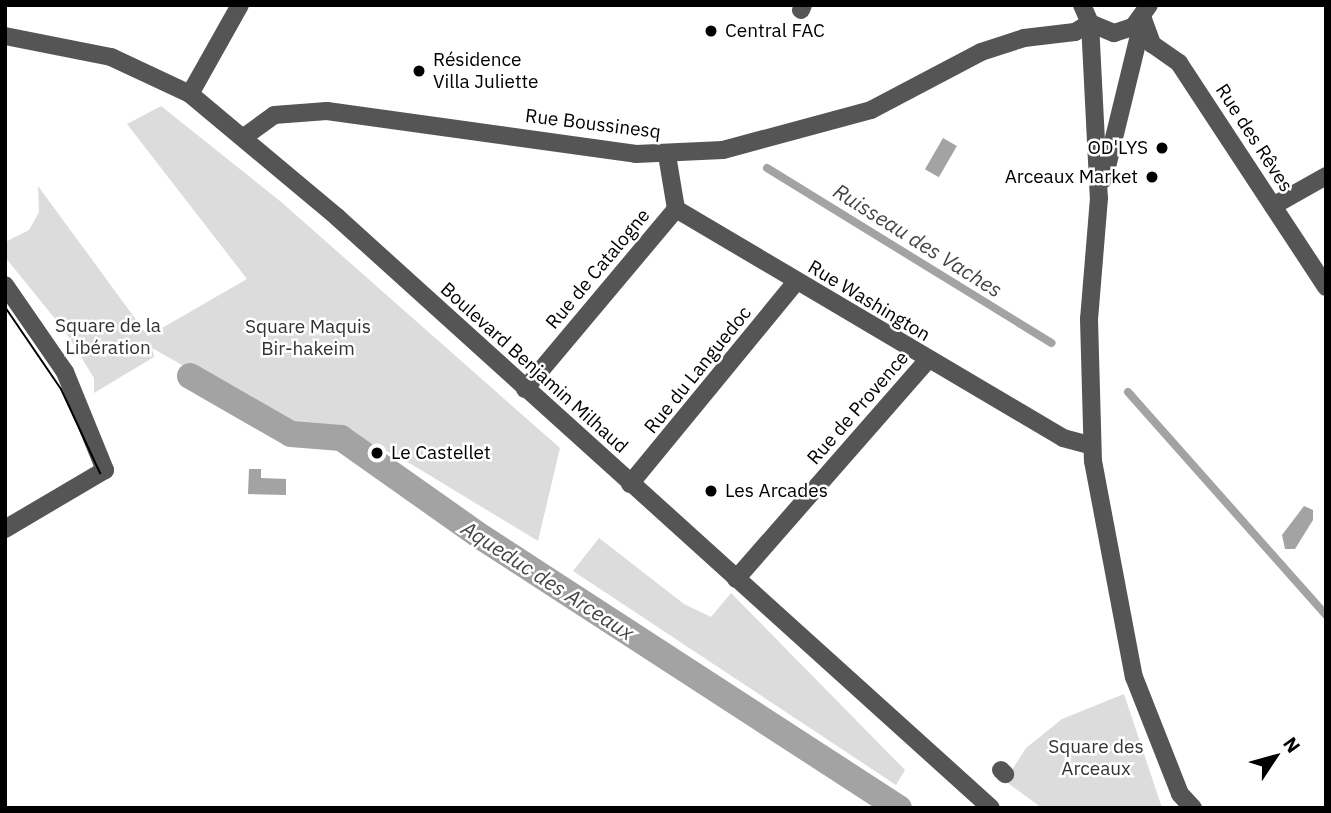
<!DOCTYPE html>
<meta charset="utf-8">
<style>
body{margin:0}
#map{position:relative;width:1331px;height:813px;overflow:hidden;background:#fff;font-family:"IBM Plex Sans",sans-serif}
div>[style]{position:absolute}
.green>*{inset:0;background:#dcdcdc}
.water>*{inset:0;background:#a3a3a3;transform-origin:0 0}
.stream>*{height:8px;margin:-4px;padding:0 4px;transform-origin:4px;border-radius:4px;background:#a3a3a3}
.canal>*{height:26px;margin:-13px;padding:0 13px;transform-origin:13px;border-radius:13px;background:#a3a3a3}
.minor>*{height:18px;margin:-9px;padding:0 9px;transform-origin:9px;border-radius:9px;background:#555}
.tram>*{height:2px;margin:-1px;padding:0 1px;transform-origin:1px;border-radius:1px;background:#000}
.dots>*{width:19px;height:19px;translate:-50% -50%;box-sizing:border-box;border:4px solid #fff;border-radius:50%}
span{translate:-50% -50%;white-space:nowrap;text-align:center;line-height:1.15;-webkit-text-stroke:5px #fff;paint-order:stroke}
.poi-label{font-size:19px;color:#000}
.left{translate:0 -50%;text-align:left}
.right{translate:-100% -50%;text-align:right}
.street-label{font-size:19px;color:#000}
.park-label{font-size:19px;color:#333}
.water-label{font-size:21px;color:#444;font-style:italic}
.frame{position:absolute;inset:0;border:7px solid #000;pointer-events:none}
.north{position:absolute;left:1240px;top:722px;width:70px;height:70px;-webkit-text-stroke:5px #fff;paint-order:stroke;rotate:54deg;font-size:19px;font-weight:700;line-height:28px;text-align:center;color:#000}
.north::after{content:'';display:block;margin:auto;width:24px;height:32px;background:#000;clip-path:polygon(50% 0,100% 100%,50% 72%,0 100%)}
</style>
<div id="map">
<div class="green">
<i style="clip-path:polygon(161px 106px,280px 201px,560px 448px,538px 541px,401px 458px,331px 424px,290px 426px,152px 348px,154px 357px,94px 393px,94px 378px,65px 331px,5px 257px,5px 242px,29px 230px,39px 212px,38px 186px,148px 336px,247px 279px,127px 124px)"></i>
<i style="clip-path:polygon(599px 538px,684px 604px,711px 617px,731px 593px,905px 770px,896px 785px,573px 571px)"></i>
<i style="clip-path:polygon(1124px 694px,1162px 808px,1042px 808px,1005px 781px,1026px 748px,1062px 719px)"></i>
</div>
<div class="water">
<i style="left:943px;top:138px;width:16px;height:36px;rotate:30deg"></i>
<i style="clip-path:polygon(249px 469px,261px 469px,261px 478px,286px 479px,286px 495px,248px 494px)"></i>
<i style="clip-path:polygon(1304px 506px,1313px 510px,1313px 520px,1295px 549px,1285px 549px,1282px 535px)"></i>
</div>
<div class="stream">
<i style="left:767px;top:168px;width:334px;rotate:31.6deg"></i>
<i style="left:1128px;top:392px;width:298px;rotate:48.4deg"></i>
</div>
<div class="canal">
<i style="left:190px;top:376px;width:116px;rotate:29.9deg"></i>
<i style="left:291px;top:434px;width:50px;rotate:4.6deg"></i>
<i style="left:341px;top:438px;width:174px;rotate:35.2deg"></i>
<i style="left:483px;top:538px;width:496px;rotate:33deg"></i>
</div>
<div class="minor">
<i style="left:1082px;top:5px;width:20px;rotate:66deg"></i>
<i style="left:1090px;top:23px;width:26px;rotate:23deg"></i>
<i style="left:1114px;top:33px;width:20px;rotate:-18deg"></i>
<i style="left:1133px;top:27px;width:27px;rotate:-54deg"></i>
<i style="left:801px;top:10px;width:5px;rotate:-68deg"></i>
<i style="left:1143px;top:19px;width:27px;rotate:70deg"></i>
<i style="left:1152px;top:44px;width:33px;rotate:35deg"></i>
<i style="left:1179px;top:63px;width:268px;rotate:56.7deg"></i>
<i style="left:1090px;top:23px;width:175px;rotate:87.1deg"></i>
<i style="left:1099px;top:198px;width:121px;rotate:94.7deg"></i>
<i style="left:1089px;top:319px;width:142px;rotate:88.4deg"></i>
<i style="left:1093px;top:461px;width:220px;rotate:79.3deg"></i>
<i style="left:1134px;top:677px;width:126px;rotate:68.5deg"></i>
<i style="left:1180px;top:794px;width:19px;rotate:47deg"></i>
<i style="left:5px;top:36px;width:108px;rotate:11.2deg"></i>
<i style="left:111px;top:57px;width:87px;rotate:25.1deg"></i>
<i style="left:190px;top:94px;width:192px;rotate:39.9deg"></i>
<i style="left:337px;top:217px;width:881px;rotate:42.1deg"></i>
<i style="left:190px;top:94px;width:102px;rotate:-60.7deg"></i>
<i style="left:244px;top:137px;width:37px;rotate:-36deg"></i>
<i style="left:274px;top:115px;width:53px;rotate:-4.3deg"></i>
<i style="left:327px;top:111px;width:312px;rotate:7.9deg"></i>
<i style="left:636px;top:154px;width:87px;rotate:-2.6deg"></i>
<i style="left:723px;top:150px;width:153px;rotate:-15.1deg"></i>
<i style="left:871px;top:110px;width:124px;rotate:-27.8deg"></i>
<i style="left:981px;top:52px;width:45px;rotate:-18deg"></i>
<i style="left:1024px;top:38px;width:51px;rotate:-6.7deg"></i>
<i style="left:1075px;top:32px;width:17px;rotate:-31deg"></i>
<i style="left:667px;top:155px;width:55px;rotate:80.5deg"></i>
<i style="left:1104px;top:179px;width:165px;rotate:-76.3deg"></i>
<i style="left:1273px;top:206px;width:61px;rotate:-29.5deg"></i>
<i style="left:676px;top:209px;width:450px;rotate:30.6deg"></i>
<i style="left:1063px;top:438px;width:30px;rotate:15deg"></i>
<i style="left:5px;top:285px;width:106px;rotate:55.4deg"></i>
<i style="left:65px;top:372px;width:106px;rotate:67.8deg"></i>
<i style="left:105px;top:470px;width:116px;rotate:149.5deg"></i>
<i style="left:525px;top:389px;width:235px;rotate:-50deg"></i>
<i style="left:630px;top:484px;width:261px;rotate:-50.6deg"></i>
<i style="left:736px;top:579px;width:291px;rotate:-48.8deg"></i>
<i style="left:1001px;top:770px;width:6px;rotate:45deg"></i>
</div>
<div class="tram">
<i style="left:5px;top:307px;width:99px;rotate:55.7deg"></i>
<i style="left:61px;top:389px;width:93px;rotate:65.1deg"></i>
</div>
<div class="dots">
<i style="left:711px;top:31px;background:#000"></i>
<i style="left:419px;top:71px;background:#000"></i>
<i style="left:1162px;top:148px;background:#000"></i>
<i style="left:1152px;top:177px;background:#000"></i>
<i style="left:377px;top:453px;background:#000"></i>
<i style="left:711px;top:491px;background:#000"></i>
</div>
<div class="poi-label">
<span class="left" style="left:725px;top:31px">Central FAC</span>
<span class="left" style="left:433px;top:71px">Résidence<br>Villa Juliette</span>
<span class="right" style="left:1148px;top:148px">OD'LYS</span>
<span class="right" style="left:1138px;top:177px">Arceaux Market</span>
<span class="left" style="left:391px;top:453px">Le Castellet</span>
<span class="left" style="left:725px;top:491px">Les Arcades</span>
</div>
<div class="street-label">
<span style="left:593px;top:124px;rotate:7deg">Rue Boussinesq</span>
<span style="left:1254px;top:138px;rotate:57deg">Rue des Rêves</span>
<span style="left:598px;top:269px;rotate:-50deg">Rue de Catalogne</span>
<span style="left:869px;top:301px;rotate:31deg">Rue Washington</span>
<span style="left:534px;top:368px;rotate:42deg">Boulevard Benjamin Milhaud</span>
<span style="left:698px;top:370px;rotate:-51deg">Rue du Languedoc</span>
<span style="left:858px;top:408px;rotate:-49deg">Rue de Provence</span>
</div>
<div class="park-label">
<span style="left:108px;top:337px">Square de la<br>Libération</span>
<span style="left:308px;top:338px">Square Maquis<br>Bir-hakeim</span>
<span style="left:1096px;top:758px">Square des<br>Arceaux</span>
</div>
<div class="water-label">
<span style="left:918px;top:240px;rotate:32deg">Ruisseau des Vaches</span>
<span style="left:548px;top:580px;rotate:33deg">Aqueduc des Arceaux</span>
</div>
<div class="frame"></div>
<div class="north">N</div>
</div>
